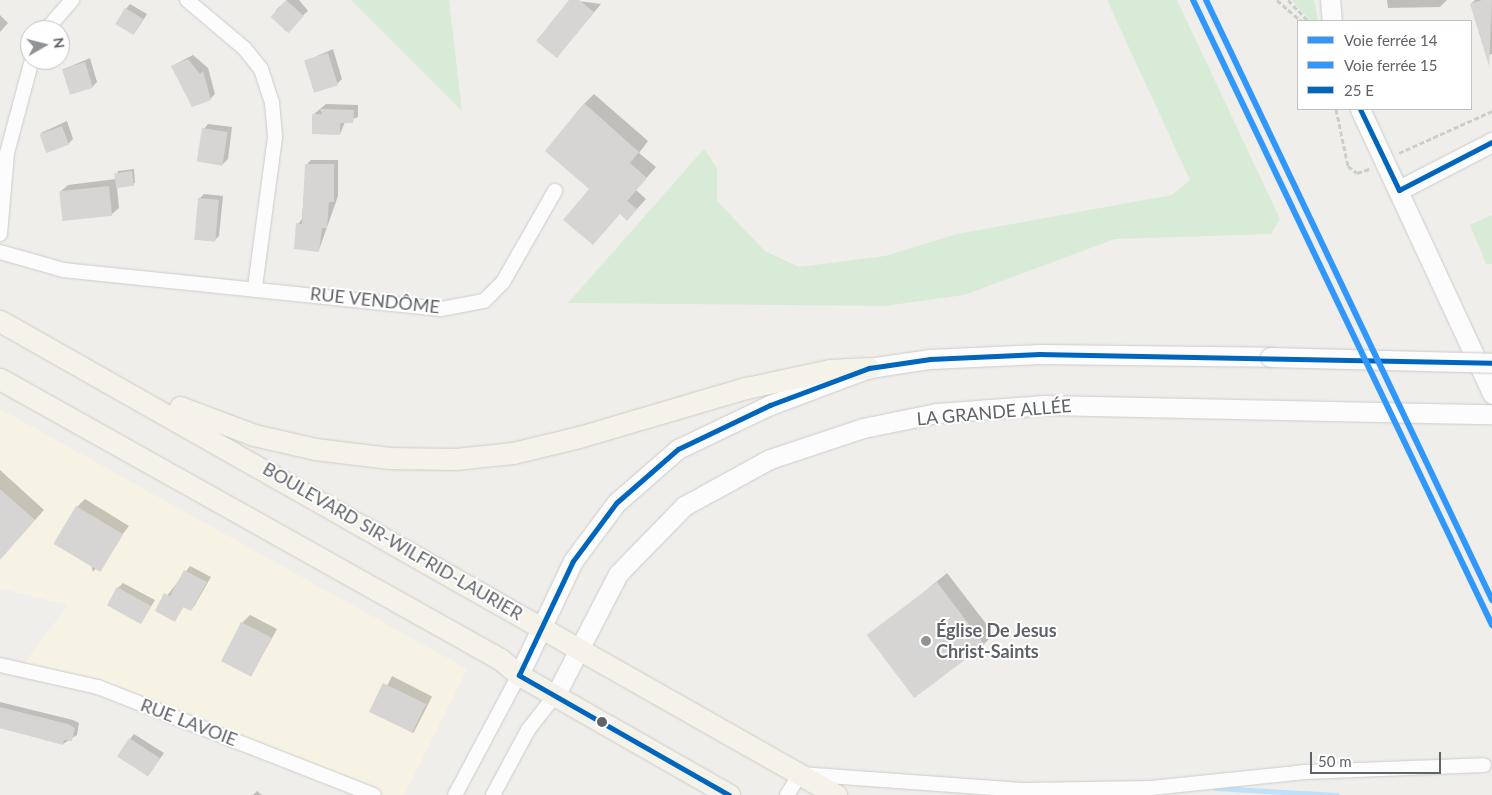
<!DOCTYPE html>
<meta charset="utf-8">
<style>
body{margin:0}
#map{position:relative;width:1492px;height:795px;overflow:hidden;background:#efeeea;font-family:Lato,sans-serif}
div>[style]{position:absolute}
.commercial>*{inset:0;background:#f7f3e4}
.green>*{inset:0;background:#d8ebd6}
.shadow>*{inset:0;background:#0003;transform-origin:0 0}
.stream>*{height:5px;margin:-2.5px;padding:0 2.5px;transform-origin:2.5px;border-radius:2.5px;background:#bfe0f9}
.building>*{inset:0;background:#d6d5d3;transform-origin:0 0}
.path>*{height:3px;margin-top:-1.5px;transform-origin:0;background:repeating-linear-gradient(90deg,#cacfcc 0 5px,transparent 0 7.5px)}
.roads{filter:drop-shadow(0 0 1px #cbcccc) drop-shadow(0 0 1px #cbcccc)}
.street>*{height:14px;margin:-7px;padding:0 7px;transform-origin:7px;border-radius:7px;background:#fdfcfc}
.secondary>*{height:19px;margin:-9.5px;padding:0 9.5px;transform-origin:9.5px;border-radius:9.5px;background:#fdfcfc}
.primary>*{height:21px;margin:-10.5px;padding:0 10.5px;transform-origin:10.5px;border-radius:10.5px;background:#f4f2e9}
.bridges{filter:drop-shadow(0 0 1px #cacacb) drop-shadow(0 0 1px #cacacb)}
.secondary-bridge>*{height:19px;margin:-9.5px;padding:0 9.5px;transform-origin:9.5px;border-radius:9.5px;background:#fdfcfc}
.bus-1>*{height:5px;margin:-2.5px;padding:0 2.5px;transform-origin:2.5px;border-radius:2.5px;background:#0065bd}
.rail-1>*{height:6px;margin:-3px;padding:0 3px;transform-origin:3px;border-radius:3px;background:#3098fc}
.rail-2>*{height:6px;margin:-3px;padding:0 3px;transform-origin:3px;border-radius:3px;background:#3098fc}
.dots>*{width:14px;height:14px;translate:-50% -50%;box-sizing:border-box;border:2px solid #fff;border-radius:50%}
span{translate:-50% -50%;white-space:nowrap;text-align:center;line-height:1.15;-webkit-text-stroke:4px #fff;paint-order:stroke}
.street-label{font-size:18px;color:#5f6368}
.poi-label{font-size:18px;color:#5f6368;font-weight:700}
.left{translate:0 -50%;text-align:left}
.legend{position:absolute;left:1297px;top:20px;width:175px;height:90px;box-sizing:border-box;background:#fff;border:1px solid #bfc1c3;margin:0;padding:6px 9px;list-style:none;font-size:15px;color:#5f6368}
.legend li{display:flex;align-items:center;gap:10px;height:25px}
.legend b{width:25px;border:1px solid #bfc1c3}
.north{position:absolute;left:20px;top:20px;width:50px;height:50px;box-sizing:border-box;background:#fff;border:1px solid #bfc1c3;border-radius:50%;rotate:82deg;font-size:14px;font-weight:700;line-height:20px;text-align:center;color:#5f6368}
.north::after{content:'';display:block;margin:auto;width:18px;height:22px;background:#919496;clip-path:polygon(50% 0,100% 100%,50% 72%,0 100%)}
.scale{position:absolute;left:1310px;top:752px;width:131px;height:22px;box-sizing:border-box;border:2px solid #5f6368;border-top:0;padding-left:6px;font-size:15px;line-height:18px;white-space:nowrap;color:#5f6368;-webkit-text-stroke:4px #fff;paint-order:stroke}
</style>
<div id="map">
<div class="commercial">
<i style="clip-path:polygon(0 409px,467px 669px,404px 795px,374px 795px,98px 687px,20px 669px,68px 605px,0 588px)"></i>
</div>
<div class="green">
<i style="clip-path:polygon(351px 0,449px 0,462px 111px)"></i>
<i style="clip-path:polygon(1107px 0,1177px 0,1280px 219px,1271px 234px,1115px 239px,964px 295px,884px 306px,568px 303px,704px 149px,717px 168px,717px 201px,765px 251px,799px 267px,885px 256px,957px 234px,1172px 195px,1190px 180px)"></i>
<i style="clip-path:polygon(1292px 0,1314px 0,1318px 21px,1310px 21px)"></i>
<i style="clip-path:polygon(1492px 215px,1492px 264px,1486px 264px,1470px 225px)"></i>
</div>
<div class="shadow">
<i style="clip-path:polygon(287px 0,299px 0,308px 11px,285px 31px,276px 10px)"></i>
<i style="clip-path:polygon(571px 0,601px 4px,557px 57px)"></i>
<i style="clip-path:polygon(1387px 0,1447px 0,1440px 7px,1388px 8px)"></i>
<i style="clip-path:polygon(1475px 0,1492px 0,1492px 54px,1487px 56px,1471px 4px)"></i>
<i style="clip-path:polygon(130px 4px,147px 14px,134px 34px,126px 9px)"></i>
<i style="clip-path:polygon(0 15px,8px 23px,0 32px)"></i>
<i style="clip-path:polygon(333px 49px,342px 79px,337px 84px,306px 61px)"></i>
<i style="clip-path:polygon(193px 55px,208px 68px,215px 94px,210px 99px,172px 66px)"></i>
<i style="clip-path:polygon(90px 58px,97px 82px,92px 87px,64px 69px)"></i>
<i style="clip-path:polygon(594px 94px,648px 141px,639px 153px,656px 167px,636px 190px,646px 199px,627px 220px,620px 213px,593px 244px,584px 104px)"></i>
<i style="clip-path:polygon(326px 104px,358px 105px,358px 117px,345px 122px,340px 134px,314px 114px)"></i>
<i style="clip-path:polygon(67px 121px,73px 139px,68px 144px,41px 133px)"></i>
<i style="clip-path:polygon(208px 124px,232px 127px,228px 159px,223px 164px,204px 129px)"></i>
<i style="clip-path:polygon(311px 160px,338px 160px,338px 196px,319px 250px,298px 224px,302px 219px,306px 165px)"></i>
<i style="clip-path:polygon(134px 169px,135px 183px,117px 187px,119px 208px,111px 215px,60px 192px,68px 185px,116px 179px,118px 171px)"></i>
<i style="clip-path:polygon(204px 194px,223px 196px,219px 236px,214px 241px,199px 199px)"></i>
<i style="clip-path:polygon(0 470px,44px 510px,0 559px)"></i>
<i style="clip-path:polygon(85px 499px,129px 526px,93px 572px,77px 507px)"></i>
<i style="clip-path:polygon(190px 566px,211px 577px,195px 605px,191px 610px,184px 606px,175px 620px,156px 610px)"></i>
<i style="clip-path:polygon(947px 573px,994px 634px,984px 644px,869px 637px)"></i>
<i style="clip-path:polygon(123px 583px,155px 600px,141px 623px,118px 588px)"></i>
<i style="clip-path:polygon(250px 615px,277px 629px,251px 676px,242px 623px)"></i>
<i style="left:392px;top:676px;width:45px;height:41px;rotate:27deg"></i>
<i style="clip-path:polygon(0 702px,73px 720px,79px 723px,77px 735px,63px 744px,0 728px)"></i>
<i style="clip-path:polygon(134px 734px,164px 753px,149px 774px,130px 739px)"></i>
<i style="clip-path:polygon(257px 791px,262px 795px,253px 795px)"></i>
</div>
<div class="stream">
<i style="left:1215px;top:788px;width:122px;rotate:3.3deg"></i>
</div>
<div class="building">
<i style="left:286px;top:0;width:24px;height:23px;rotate:42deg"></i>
<i style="clip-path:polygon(569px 0,579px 0,594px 12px,557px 58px,536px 41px)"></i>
<i style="clip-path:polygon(1482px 0,1492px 0,1489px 66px,1470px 4px)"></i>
<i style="left:125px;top:8px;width:21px;height:19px;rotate:31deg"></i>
<i style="left:328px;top:53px;width:34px;height:25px;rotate:73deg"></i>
<i style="clip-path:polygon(188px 59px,200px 74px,203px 71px,211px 100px,192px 107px,171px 66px)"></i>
<i style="left:85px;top:62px;width:27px;height:24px;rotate:73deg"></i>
<i style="clip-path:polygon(584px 103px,639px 152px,630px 163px,647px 178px,627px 201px,637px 209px,627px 221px,620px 214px,593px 245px,563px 220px,589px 189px,545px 151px)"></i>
<i style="clip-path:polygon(320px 109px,354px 110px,353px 123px,340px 123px,340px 135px,312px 134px,312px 114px,322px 114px)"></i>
<i style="left:62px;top:126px;width:20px;height:24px;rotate:70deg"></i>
<i style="left:202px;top:128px;width:26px;height:34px;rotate:9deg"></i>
<i style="clip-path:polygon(305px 164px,334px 164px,334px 202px,329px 202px,327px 228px,322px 228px,319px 252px,294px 249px,296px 223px,302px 224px)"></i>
<i style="left:132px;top:171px;width:15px;height:18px;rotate:82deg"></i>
<i style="left:109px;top:186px;width:30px;height:50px;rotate:84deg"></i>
<i style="left:198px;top:198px;width:21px;height:42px;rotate:5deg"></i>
<i style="clip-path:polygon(0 489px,35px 520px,0 560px)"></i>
<i style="left:76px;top:506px;width:55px;height:44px;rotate:31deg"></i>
<i style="clip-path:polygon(184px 570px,207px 582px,191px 611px,183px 607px,175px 622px,155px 611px,164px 593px,170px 596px)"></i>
<i style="left:937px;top:582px;width:79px;height:88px;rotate:53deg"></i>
<i style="left:117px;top:587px;width:39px;height:21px;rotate:29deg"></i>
<i style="left:241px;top:622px;width:34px;height:44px;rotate:27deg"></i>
<i style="left:383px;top:683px;width:48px;height:32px;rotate:26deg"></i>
<i style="clip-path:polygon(0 707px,68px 724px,75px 728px,72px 741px,64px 740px,63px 745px,0 728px)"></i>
<i style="left:129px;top:738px;width:37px;height:22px;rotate:33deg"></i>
</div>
<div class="path">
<i style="left:1277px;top:0;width:32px;rotate:41deg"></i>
<i style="left:1288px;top:0;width:29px;rotate:46deg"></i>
<i style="left:1336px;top:109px;width:58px;rotate:78.1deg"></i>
<i style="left:1348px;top:166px;width:11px;rotate:38deg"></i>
<i style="left:1357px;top:173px;width:13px;rotate:-18deg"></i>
<i style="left:1399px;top:153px;width:102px;rotate:-24.3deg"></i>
</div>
<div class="roads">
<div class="street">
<i style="left:187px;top:0;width:75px;rotate:40.1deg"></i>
<i style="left:244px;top:48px;width:27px;rotate:51deg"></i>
<i style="left:261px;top:69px;width:35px;rotate:72deg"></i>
<i style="left:272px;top:102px;width:35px;rotate:85deg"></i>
<i style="left:275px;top:137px;width:151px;rotate:97.6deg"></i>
<i style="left:46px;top:30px;width:40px;rotate:-49deg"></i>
<i style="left:0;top:234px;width:81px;rotate:-85.1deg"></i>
<i style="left:7px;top:153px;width:96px;rotate:-75deg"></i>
<i style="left:0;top:252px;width:66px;rotate:15.9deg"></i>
<i style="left:63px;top:270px;width:380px;rotate:5.9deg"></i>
<i style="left:441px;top:309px;width:44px;rotate:-10.5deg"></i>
<i style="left:484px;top:301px;width:27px;rotate:-45deg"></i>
<i style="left:503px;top:282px;width:105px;rotate:-60.3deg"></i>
<i style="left:0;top:665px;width:100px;rotate:12.7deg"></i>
<i style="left:98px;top:687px;width:296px;rotate:21.4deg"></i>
<i style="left:455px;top:795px;width:136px;rotate:-61.9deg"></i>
<i style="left:493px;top:795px;width:74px;rotate:-61.7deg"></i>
<i style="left:528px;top:730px;width:46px;rotate:-52.1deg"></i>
<i style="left:787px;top:795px;width:25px;rotate:-58deg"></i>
<i style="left:800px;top:774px;width:226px;rotate:4.1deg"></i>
<i style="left:1025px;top:790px;width:126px;rotate:-0.9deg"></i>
<i style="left:1151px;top:788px;width:155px;rotate:-5.9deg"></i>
<i style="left:1305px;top:772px;width:179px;rotate:-2.2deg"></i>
</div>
<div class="secondary">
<i style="left:1330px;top:0;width:21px;rotate:85deg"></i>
<i style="left:1360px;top:109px;width:314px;rotate:65.1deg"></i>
<i style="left:1399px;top:190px;width:105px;rotate:-27.3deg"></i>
<i style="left:519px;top:675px;width:126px;rotate:-64.7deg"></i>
<i style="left:573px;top:561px;width:72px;rotate:-53.4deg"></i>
<i style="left:616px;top:503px;width:82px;rotate:-41.1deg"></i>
<i style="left:678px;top:449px;width:102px;rotate:-25.6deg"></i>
<i style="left:770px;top:405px;width:106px;rotate:-20.5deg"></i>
<i style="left:869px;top:368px;width:62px;rotate:-8.4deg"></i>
<i style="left:930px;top:359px;width:110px;rotate:-2.6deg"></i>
<i style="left:1040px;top:354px;width:230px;rotate:0.7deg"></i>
<i style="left:556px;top:694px;width:135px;rotate:-62.7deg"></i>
<i style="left:618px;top:574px;width:95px;rotate:-45.9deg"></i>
<i style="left:684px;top:506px;width:98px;rotate:-28.7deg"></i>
<i style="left:770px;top:459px;width:98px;rotate:-18.4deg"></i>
<i style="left:863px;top:428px;width:76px;rotate:-11.5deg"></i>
<i style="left:937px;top:413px;width:108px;rotate:-4.2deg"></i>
<i style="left:1045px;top:405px;width:447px;rotate:1.2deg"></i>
</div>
<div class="primary">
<i style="left:0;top:321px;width:961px;rotate:29.55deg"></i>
<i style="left:0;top:379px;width:573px;rotate:29.25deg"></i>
<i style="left:500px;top:659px;width:25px;rotate:40deg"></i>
<i style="left:519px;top:675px;width:242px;rotate:29.7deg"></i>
<i style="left:180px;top:407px;width:79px;rotate:20.7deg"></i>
<i style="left:254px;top:435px;width:63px;rotate:12.9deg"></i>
<i style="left:315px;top:449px;width:75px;rotate:6.9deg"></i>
<i style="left:389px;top:458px;width:66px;rotate:0.9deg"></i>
<i style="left:455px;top:459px;width:58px;rotate:-5.9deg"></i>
<i style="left:513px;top:453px;width:68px;rotate:-13.6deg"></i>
<i style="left:579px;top:437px;width:174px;rotate:-16.4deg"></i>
<i style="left:746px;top:388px;width:86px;rotate:-12.1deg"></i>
<i style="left:830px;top:370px;width:39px;rotate:-3deg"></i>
</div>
</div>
<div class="bridges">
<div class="secondary-bridge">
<i style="left:1270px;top:357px;width:222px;rotate:1.5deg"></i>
</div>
</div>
<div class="bus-1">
<i style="left:1360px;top:109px;width:90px;rotate:64.3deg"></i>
<i style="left:1399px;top:190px;width:105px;rotate:-27.3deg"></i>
<i style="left:729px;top:795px;width:242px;rotate:-150.3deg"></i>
<i style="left:519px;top:675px;width:126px;rotate:-64.7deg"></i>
<i style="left:573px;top:561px;width:72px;rotate:-53.4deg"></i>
<i style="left:616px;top:503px;width:82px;rotate:-41.1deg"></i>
<i style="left:678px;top:449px;width:102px;rotate:-25.6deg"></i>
<i style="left:770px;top:405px;width:106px;rotate:-20.5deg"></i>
<i style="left:869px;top:368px;width:62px;rotate:-8.4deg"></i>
<i style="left:930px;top:359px;width:110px;rotate:-2.6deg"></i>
<i style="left:1040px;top:354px;width:452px;rotate:1.1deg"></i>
</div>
<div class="rail-1">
<i style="left:1193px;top:0;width:693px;rotate:64.43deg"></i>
</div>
<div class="rail-2">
<i style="left:1206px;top:0;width:665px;rotate:64.51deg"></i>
</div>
<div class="dots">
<i style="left:926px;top:641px;background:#919496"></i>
<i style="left:602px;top:722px;background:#5f6368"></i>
</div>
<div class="street-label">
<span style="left:375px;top:300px;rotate:6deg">RUE VENDÔME</span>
<span style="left:994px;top:412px;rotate:-5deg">LA GRANDE ALLÉE</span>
<span style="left:393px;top:541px;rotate:30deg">BOULEVARD SIR-WILFRID-LAURIER</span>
<span style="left:189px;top:722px;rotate:21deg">RUE LAVOIE</span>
</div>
<div class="poi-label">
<span class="left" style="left:936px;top:641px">Église De Jesus<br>Christ-Saints</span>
</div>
<ul class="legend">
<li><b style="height:6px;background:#3098fc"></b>Voie ferrée 14</li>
<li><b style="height:6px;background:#3098fc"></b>Voie ferrée 15</li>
<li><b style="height:6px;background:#0065bd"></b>25 E</li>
</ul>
<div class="north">N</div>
<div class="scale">50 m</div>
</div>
